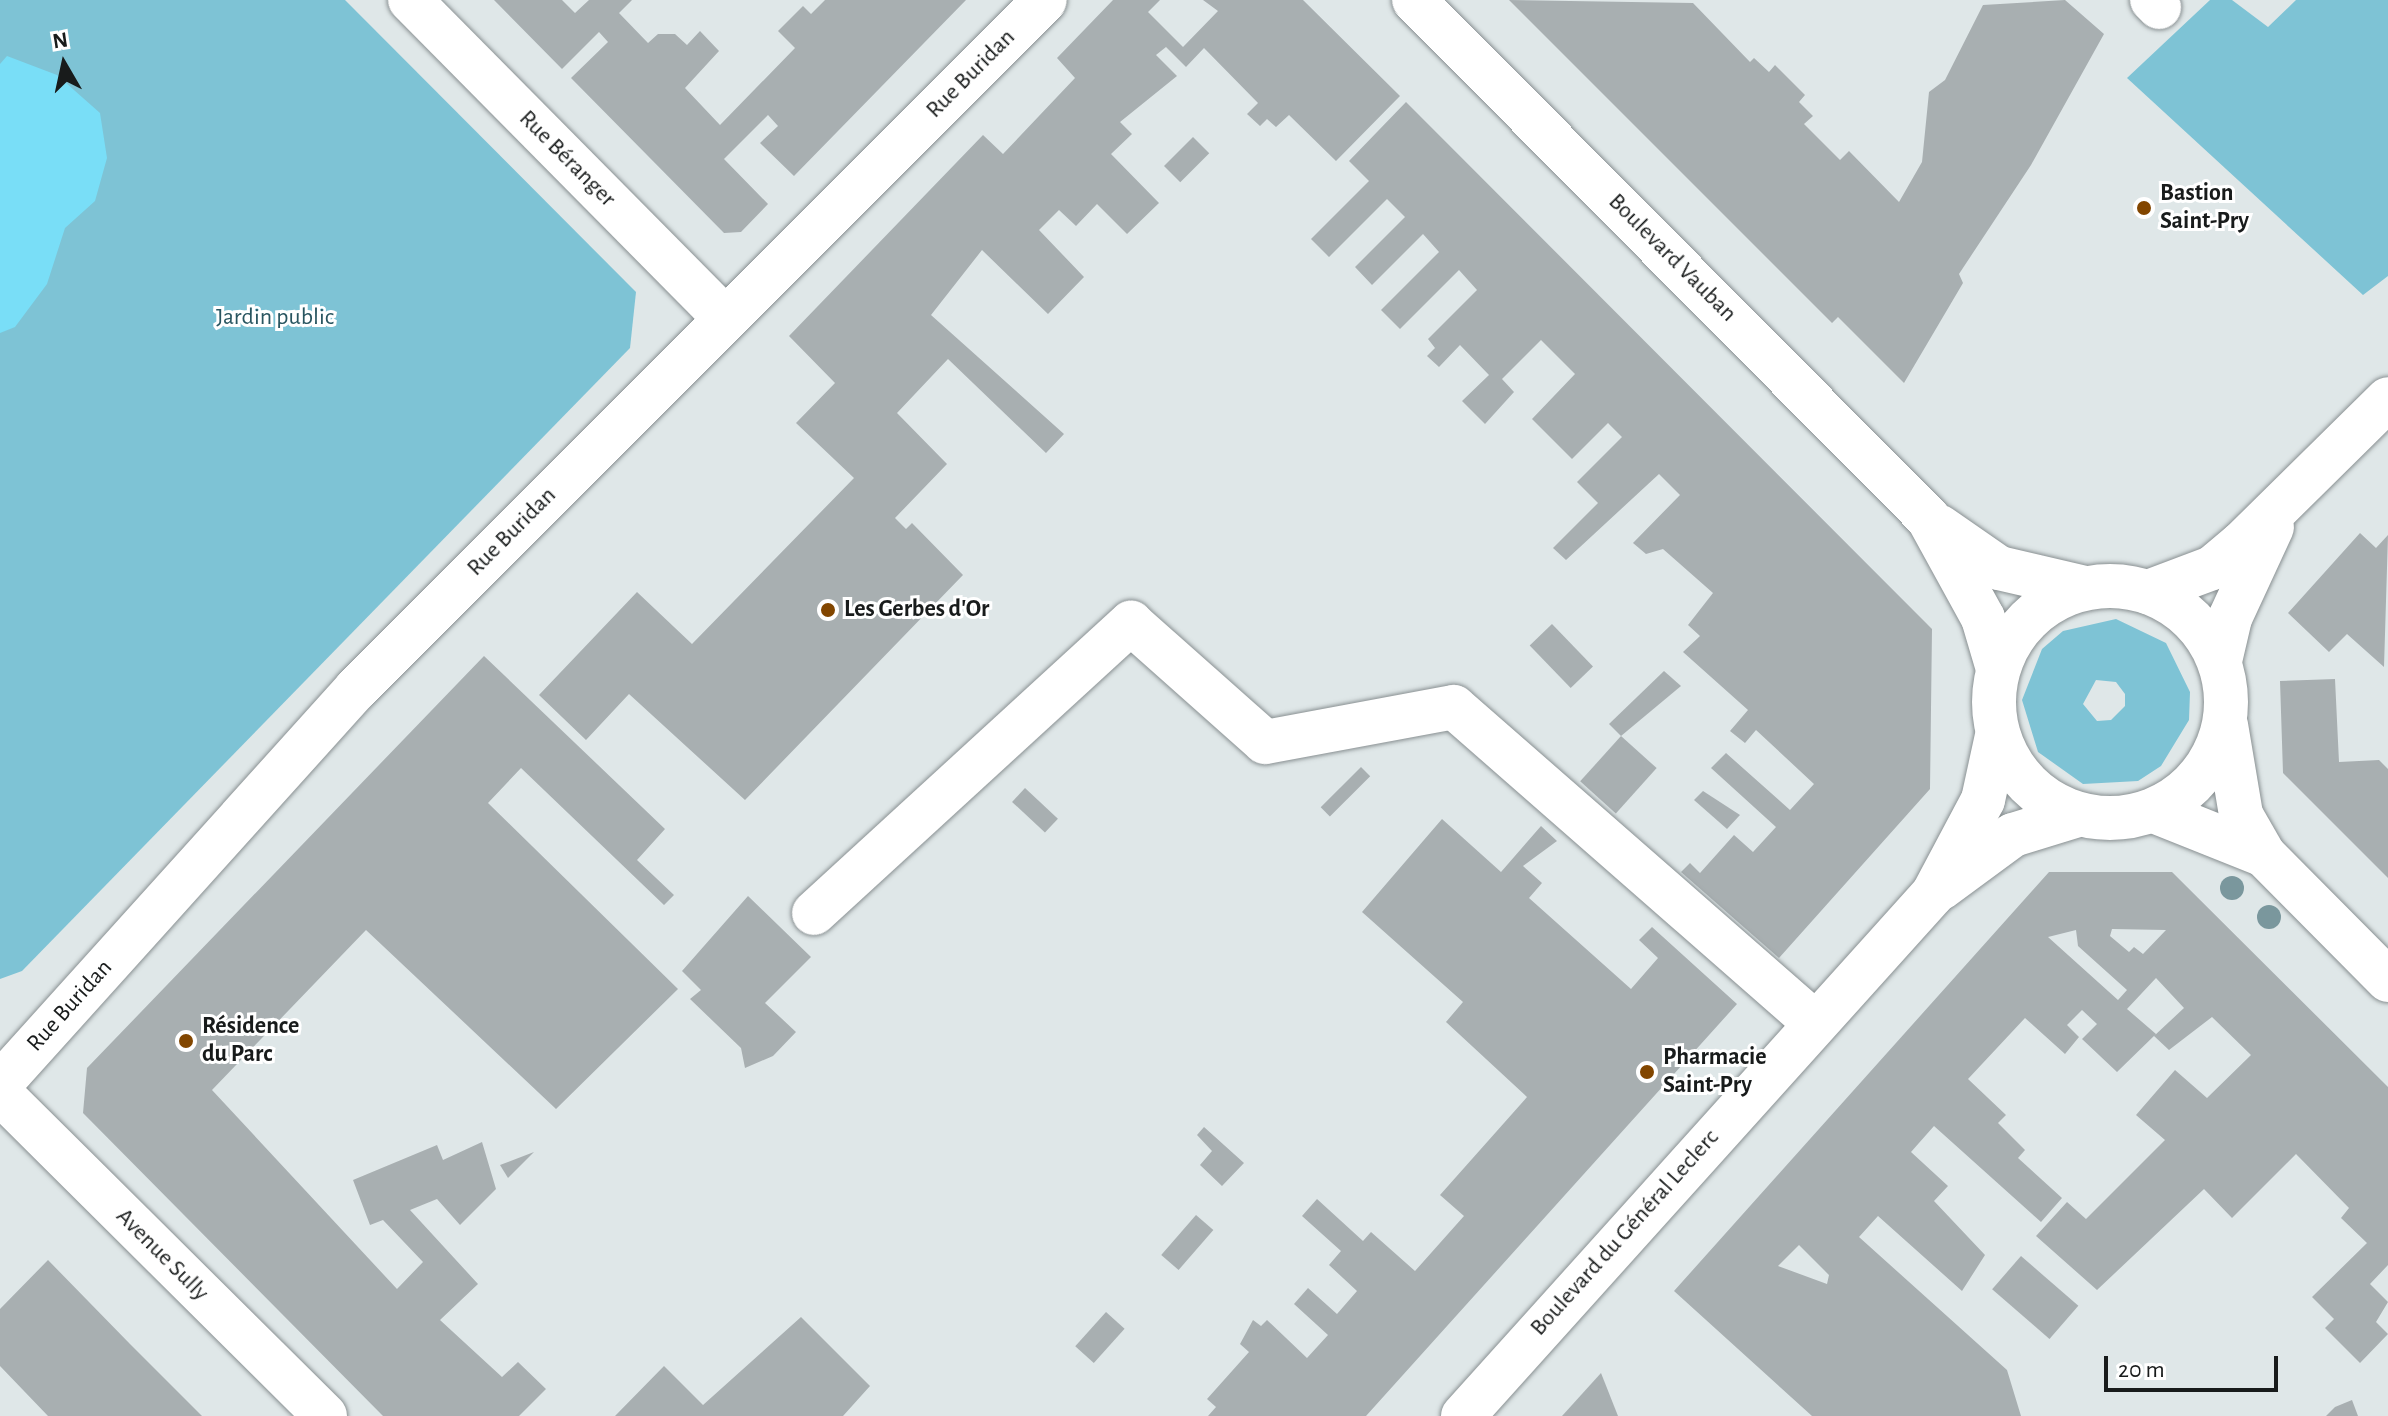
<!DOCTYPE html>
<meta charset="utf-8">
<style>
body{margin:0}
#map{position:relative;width:2388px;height:1416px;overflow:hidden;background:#dfe7e8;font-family:"Alegreya Sans",sans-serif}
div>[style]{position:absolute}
.green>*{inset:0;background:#7ec3d5}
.water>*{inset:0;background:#79def7}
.building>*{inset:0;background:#a8afb1;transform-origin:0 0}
.roads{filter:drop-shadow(0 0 2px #899092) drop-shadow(0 0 2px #899092)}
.minor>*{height:44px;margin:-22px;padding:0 22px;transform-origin:22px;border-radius:22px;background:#fff}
.minor>.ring{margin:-22px;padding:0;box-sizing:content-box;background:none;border:44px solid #fff;border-radius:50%}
.trees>*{width:24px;height:24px;margin:-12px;border-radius:50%;background:#7a979d}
.dots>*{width:22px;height:22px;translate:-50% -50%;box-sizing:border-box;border:4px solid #fff;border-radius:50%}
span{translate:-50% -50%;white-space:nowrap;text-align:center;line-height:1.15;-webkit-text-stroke:6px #fff;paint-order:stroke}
.street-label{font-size:24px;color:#181b1b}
.poi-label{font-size:24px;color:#181b1b;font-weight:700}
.left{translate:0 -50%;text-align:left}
.park-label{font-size:24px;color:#285560}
.north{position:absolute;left:24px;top:24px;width:80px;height:80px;-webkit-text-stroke:6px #fff;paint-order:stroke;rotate:351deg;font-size:22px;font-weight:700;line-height:32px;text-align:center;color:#181b1b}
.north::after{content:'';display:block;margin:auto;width:28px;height:36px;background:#181b1b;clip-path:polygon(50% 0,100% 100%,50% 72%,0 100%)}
.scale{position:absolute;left:2104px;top:1356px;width:174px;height:36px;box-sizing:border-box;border:4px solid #181b1b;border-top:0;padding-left:10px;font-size:24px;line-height:28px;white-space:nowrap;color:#181b1b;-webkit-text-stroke:6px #fff;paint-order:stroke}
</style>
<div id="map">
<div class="green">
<i style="clip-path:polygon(0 0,345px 0,636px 292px,630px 348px,22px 971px,0 979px)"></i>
<i style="clip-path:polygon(2210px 0,2232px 0,2268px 27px,2296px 0,2388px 0,2388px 276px,2363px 295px,2127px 78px)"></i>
<i style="clip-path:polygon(evenodd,2116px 619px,2166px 643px,2190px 692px,2189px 720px,2161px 766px,2138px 781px,2083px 784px,2038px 752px,2022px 700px,2042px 649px,2063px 631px,2116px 619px,2096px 680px,2116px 682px,2125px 694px,2125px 706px,2111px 720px,2097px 721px,2083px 704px,2096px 680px)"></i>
</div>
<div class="water">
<i style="clip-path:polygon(7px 56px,57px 75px,100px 113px,107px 158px,95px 201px,65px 228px,47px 284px,15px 327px,0 333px,0 64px)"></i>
</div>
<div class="building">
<i style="clip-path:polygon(494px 0,562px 0,575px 13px,589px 0,632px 0,619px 13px,648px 43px,658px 34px,675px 34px,687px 45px,700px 31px,719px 51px,685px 88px,720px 125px,795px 48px,778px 31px,803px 6px,811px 14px,825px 0,966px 0,794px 176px,760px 143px,778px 126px,768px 115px,724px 159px,768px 204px,741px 232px,724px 233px,571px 78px,608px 42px,599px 32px,562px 69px)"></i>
<i style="clip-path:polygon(1113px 0,1160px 0,1148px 12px,1183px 47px,1218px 11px,1203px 0,1303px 0,1400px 96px,1336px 161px,1289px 115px,1276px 127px,1267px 119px,1260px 126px,1247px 114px,1258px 103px,1204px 48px,1186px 67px,1166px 47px,1156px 55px,1177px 76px,1120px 122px,1132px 134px,1111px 154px,1159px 203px,1127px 234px,1097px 204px,1076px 226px,1059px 210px,1039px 230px,1084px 277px,1048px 314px,982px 250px,931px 315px,1064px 434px,1046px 453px,948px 359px,897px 413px,947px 464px,895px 518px,906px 529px,912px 523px,963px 575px,745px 800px,629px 694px,586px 740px,539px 695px,637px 592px,692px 644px,854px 478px,796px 423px,835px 383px,789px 336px,983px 135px,1003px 154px,1075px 78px,1057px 58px)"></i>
<i style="clip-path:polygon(1509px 0,1693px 3px,1750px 62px,1754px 58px,1769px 72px,1775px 65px,1805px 95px,1799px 102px,1813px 116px,1804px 124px,1840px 160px,1849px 151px,1899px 202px,1922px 162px,1929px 92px,1945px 80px,1983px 5px,2065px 0,2104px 34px,2031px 165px,1959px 274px,1963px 283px,1904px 383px,1838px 317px,1832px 323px)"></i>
<i style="clip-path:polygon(1406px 102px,1932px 629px,1930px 789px,1779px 958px,1681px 872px,1690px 863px,1700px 873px,1734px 835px,1753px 852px,1776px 827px,1711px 768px,1726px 753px,1790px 810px,1814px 784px,1756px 730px,1745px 743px,1730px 731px,1748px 710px,1683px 652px,1700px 636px,1688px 625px,1713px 593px,1663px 549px,1646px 554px,1633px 543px,1680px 495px,1659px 474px,1566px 560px,1553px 548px,1598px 503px,1577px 482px,1622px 437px,1608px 423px,1572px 459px,1532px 419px,1575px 374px,1541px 340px,1502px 379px,1514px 392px,1485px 424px,1462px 401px,1489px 375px,1460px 345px,1439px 367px,1427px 356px,1435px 348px,1428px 339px,1477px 290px,1459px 270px,1400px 329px,1381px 310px,1439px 252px,1423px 234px,1372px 285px,1355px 267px,1405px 217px,1387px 199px,1329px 257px,1311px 239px,1369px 181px,1349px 161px)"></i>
<i style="left:1193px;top:137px;width:23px;height:41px;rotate:45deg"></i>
<i style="clip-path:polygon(2360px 533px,2376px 548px,2388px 535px,2384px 667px,2347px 634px,2329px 652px,2288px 613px)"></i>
<i style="left:1552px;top:624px;width:59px;height:31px;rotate:46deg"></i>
<i style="clip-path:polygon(484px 656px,665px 829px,637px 860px,674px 895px,664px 905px,521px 768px,488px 803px,678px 989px,556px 1109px,366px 930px,212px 1090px,397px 1289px,423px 1262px,383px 1220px,370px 1225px,353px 1180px,437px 1145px,443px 1160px,482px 1142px,496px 1189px,460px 1225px,437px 1199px,410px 1210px,478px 1284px,440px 1320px,502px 1377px,518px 1362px,546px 1389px,519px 1416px,383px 1416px,83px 1113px,87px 1068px)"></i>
<i style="clip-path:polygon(1664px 671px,1681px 686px,1621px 736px,1609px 724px)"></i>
<i style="clip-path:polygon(2335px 679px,2339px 762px,2379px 760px,2388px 769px,2388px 878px,2283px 773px,2280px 681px)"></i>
<i style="left:1621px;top:736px;width:48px;height:61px;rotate:42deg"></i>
<i style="left:1361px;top:767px;width:13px;height:57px;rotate:45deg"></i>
<i style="left:1025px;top:788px;width:45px;height:19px;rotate:43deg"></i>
<i style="clip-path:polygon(1703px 791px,1740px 815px,1727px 829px,1694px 800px)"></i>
<i style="clip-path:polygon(1442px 819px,1501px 872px,1541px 826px,1557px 841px,1523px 866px,1542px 883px,1529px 898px,1631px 989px,1658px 958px,1639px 940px,1652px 927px,1737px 1004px,1366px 1416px,1208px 1416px,1216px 1407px,1207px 1399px,1249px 1352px,1240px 1344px,1253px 1320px,1261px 1326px,1267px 1320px,1307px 1358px,1328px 1335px,1294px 1304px,1308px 1288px,1337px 1314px,1357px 1291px,1329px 1265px,1341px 1251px,1302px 1216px,1317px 1199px,1363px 1241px,1371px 1232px,1415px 1271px,1464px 1216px,1440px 1195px,1527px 1097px,1446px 1022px,1463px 1002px,1362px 912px)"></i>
<i style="clip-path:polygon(evenodd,2049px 872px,2172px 872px,2388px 1087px,2388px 1265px,2370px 1284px,2388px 1302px,2376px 1322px,2388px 1334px,2360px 1363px,2325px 1328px,2334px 1319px,2312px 1297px,2367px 1243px,2341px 1218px,2349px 1208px,2296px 1154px,2232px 1218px,2204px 1189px,2097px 1290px,2036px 1236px,2067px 1202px,2086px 1219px,2165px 1140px,2136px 1115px,2175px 1070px,2207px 1098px,2251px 1055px,2212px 1017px,2169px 1050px,2154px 1036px,2184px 1008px,2156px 978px,2127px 1009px,2156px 1034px,2117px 1072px,2082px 1039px,2097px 1024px,2082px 1010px,2067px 1025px,2079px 1037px,2065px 1054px,2025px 1018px,1968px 1079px,2006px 1115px,1998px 1123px,2025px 1150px,2018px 1158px,2062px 1198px,2041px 1222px,1934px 1126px,1911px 1152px,1948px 1186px,1934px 1201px,1985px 1255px,1962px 1291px,1878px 1216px,1859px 1237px,2007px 1370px,2021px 1416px,1812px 1416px,1674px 1291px,2049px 872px,2112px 929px,2166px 930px,2143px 954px,2134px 947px,2129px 952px,2110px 936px,2112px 929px,2049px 872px,2076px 930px,2078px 946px,2127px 990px,2118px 1000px,2048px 937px,2076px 930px,2049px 872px,1799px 1245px,1829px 1275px,1827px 1284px,1778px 1266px,1799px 1245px)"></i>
<i style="clip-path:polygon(748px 896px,811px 957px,765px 1003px,796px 1032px,773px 1056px,745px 1068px,741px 1048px,690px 999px,701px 990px,682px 971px)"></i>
<i style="clip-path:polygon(1204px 1127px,1244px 1163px,1222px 1186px,1200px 1165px,1212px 1151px,1197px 1135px)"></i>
<i style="clip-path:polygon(534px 1152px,508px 1178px,500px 1165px)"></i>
<i style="left:1196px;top:1215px;width:23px;height:53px;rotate:41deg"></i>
<i style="left:2021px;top:1256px;width:76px;height:44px;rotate:41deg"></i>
<i style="clip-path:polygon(48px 1260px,130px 1344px,202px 1416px,48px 1416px,0 1366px,0 1309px)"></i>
<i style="left:1106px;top:1312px;width:25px;height:46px;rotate:42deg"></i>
<i style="clip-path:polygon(801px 1317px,870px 1386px,843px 1416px,615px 1416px,664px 1366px,703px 1405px)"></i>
<i style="clip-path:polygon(1601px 1373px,1618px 1416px,1562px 1416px)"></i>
<i style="clip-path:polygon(2352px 1400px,2358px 1416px,2326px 1416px,2335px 1407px)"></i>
</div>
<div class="roads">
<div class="minor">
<i style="left:410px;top:0;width:448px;rotate:45.3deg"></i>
<i style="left:1414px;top:0;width:730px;rotate:45.22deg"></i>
<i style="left:1928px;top:518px;width:114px;rotate:61.2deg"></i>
<i style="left:1983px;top:618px;width:53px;rotate:73.6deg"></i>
<i style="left:2152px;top:0;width:10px;rotate:45deg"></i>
<i style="left:1940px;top:527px;width:72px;rotate:34.8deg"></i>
<i style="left:1999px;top:568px;width:88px;rotate:13.1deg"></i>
<i class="ring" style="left:1994px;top:586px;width:188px;height:188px"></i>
<i style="left:2148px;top:592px;width:68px;rotate:-20.6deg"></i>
<i style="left:2212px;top:568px;width:38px;rotate:-40deg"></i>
<i style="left:2241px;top:544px;width:206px;rotate:-44.6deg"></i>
<i style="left:2220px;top:661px;width:44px;rotate:-76.9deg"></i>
<i style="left:2230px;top:618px;width:100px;rotate:-65.2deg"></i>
<i style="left:2226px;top:725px;width:91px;rotate:80.5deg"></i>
<i style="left:2241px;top:815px;width:46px;rotate:60.1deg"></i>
<i style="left:2264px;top:855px;width:176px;rotate:45.2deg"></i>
<i style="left:2154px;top:811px;width:118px;rotate:21.8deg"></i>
<i style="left:1941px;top:888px;width:89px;rotate:-36.4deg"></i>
<i style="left:2013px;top:835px;width:68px;rotate:-17.1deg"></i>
<i style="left:814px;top:913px;width:430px;rotate:-42.5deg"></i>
<i style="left:1131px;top:623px;width:179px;rotate:41.6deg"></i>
<i style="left:1265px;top:742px;width:192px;rotate:-10.5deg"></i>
<i style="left:1454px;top:707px;width:480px;rotate:41.2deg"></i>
<i style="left:0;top:1084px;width:532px;rotate:-47.97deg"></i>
<i style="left:356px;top:689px;width:974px;rotate:-45deg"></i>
<i style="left:0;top:1093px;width:458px;rotate:44.8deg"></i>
<i style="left:1463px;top:1416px;width:702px;rotate:-48deg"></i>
<i style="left:1933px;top:894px;width:106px;rotate:-62deg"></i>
<i style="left:1983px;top:800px;width:66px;rotate:-77.7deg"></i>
</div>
</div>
<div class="trees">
<i style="left:2232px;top:888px"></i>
<i style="left:2269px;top:917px"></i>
</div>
<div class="dots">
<i style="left:2144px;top:208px;background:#824600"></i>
<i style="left:828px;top:610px;background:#824600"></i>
<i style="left:186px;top:1041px;background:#824600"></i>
<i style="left:1647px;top:1072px;background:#824600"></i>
</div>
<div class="street-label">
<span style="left:971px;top:74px;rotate:-45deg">Rue Buridan</span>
<span style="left:567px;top:159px;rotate:45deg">Rue Béranger</span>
<span style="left:1672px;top:258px;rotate:45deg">Boulevard Vauban</span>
<span style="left:512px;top:532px;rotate:-45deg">Rue Buridan</span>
<span style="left:70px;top:1006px;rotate:-48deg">Rue Buridan</span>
<span style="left:1625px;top:1233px;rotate:-48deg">Boulevard du Général Leclerc</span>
<span style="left:162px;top:1255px;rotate:45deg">Avenue Sully</span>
</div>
<div class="poi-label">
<span class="left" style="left:2160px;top:208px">Bastion<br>Saint-Pry</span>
<span class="left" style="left:844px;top:610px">Les Gerbes d'Or</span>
<span class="left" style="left:202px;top:1041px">Résidence<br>du Parc</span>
<span class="left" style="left:1663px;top:1072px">Pharmacie<br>Saint-Pry</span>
</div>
<div class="park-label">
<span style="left:275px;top:318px">Jardin public</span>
</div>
<div class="north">N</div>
<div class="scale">20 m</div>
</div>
